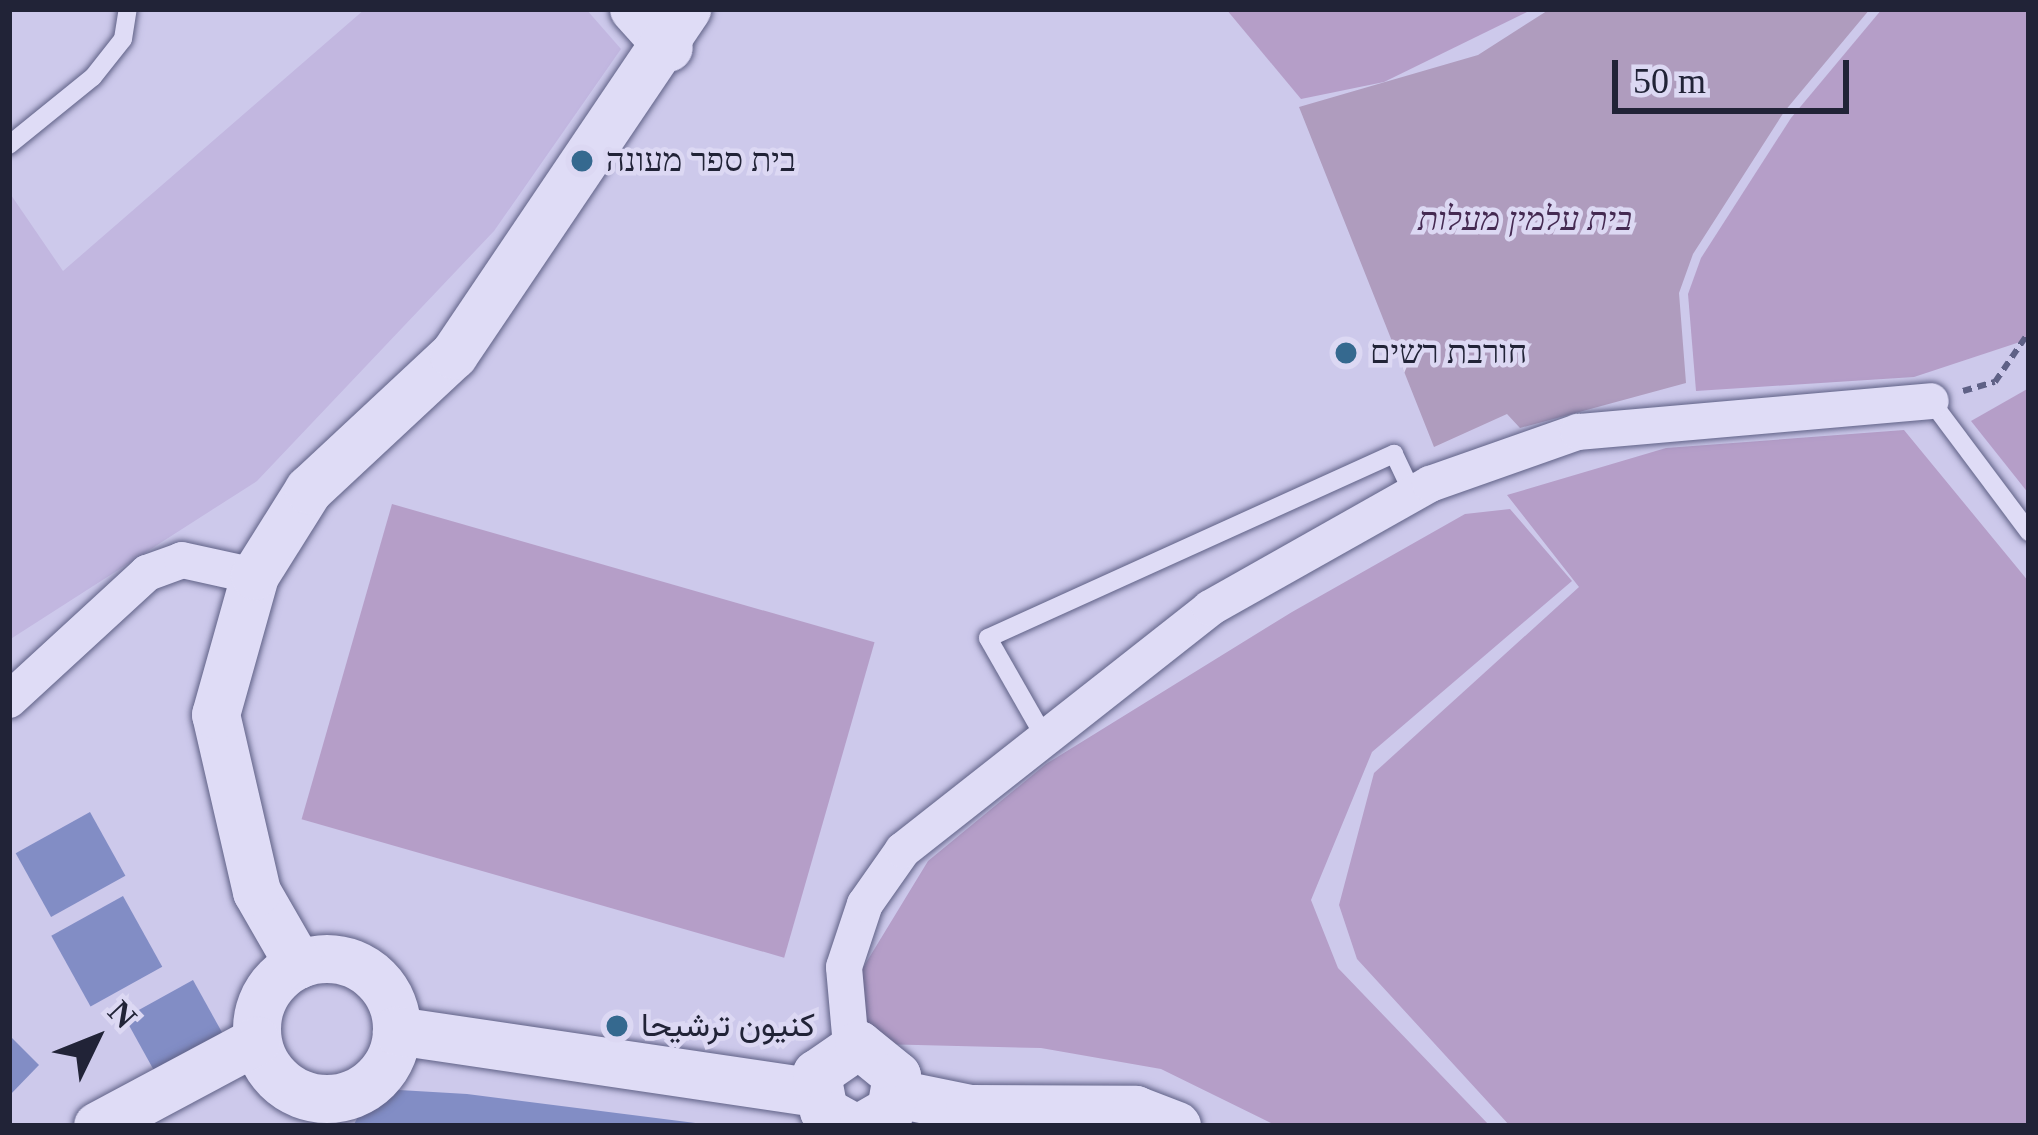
<!DOCTYPE html>
<meta charset="utf-8">
<style>
body{margin:0}
#map{position:relative;width:2038px;height:1135px;overflow:hidden;background:#cdc9eb;font-family:"Times New Roman",Vazirmatn,"Noto Sans Hebrew",serif}
div>[style]{position:absolute}
.farmland>*{inset:0;background:#c2b7e0}
.green>*{inset:0;background:#b59ec8;transform-origin:0 0}
.cemetery>*{inset:0;background:#af9cbe}
.building>*{inset:0;background:#828dc5;transform-origin:0 0}
.path>*{height:6px;margin-top:-3px;transform-origin:0;background:repeating-linear-gradient(90deg,#5f6186 0 9px,transparent 0 15px)}
.roads{filter:drop-shadow(0 0 3px #5f6186) drop-shadow(0 0 3px #5f6186)}
.lane>*{height:18px;margin:-9px;padding:0 9px;transform-origin:9px;border-radius:9px;background:#dfdcf6}
.street>*{height:36px;margin:-18px;padding:0 18px;transform-origin:18px;border-radius:18px;background:#dfdcf6}
.secondary>*{height:48px;margin:-24px;padding:0 24px;transform-origin:24px;border-radius:24px;background:#dfdcf6}
.secondary>.ring{margin:-24px;padding:0;box-sizing:content-box;background:none;border:48px solid #dfdcf6;border-radius:50%}
.dots>*{width:33px;height:33px;translate:-50% -50%;box-sizing:border-box;border:6px solid #dcd8f3;border-radius:50%}
span{translate:-50% -50%;white-space:nowrap;text-align:center;line-height:1.15;-webkit-text-stroke:9px #dcd8f3;paint-order:stroke}
.poi-label{font-size:33px;color:#212337}
.left{translate:0 -50%;text-align:left}
.park-label{font-size:33px;color:#452a52;font-style:italic}
.frame{position:absolute;inset:0;border:12px solid #212337;pointer-events:none}
.north{position:absolute;left:36px;top:979px;width:120px;height:120px;-webkit-text-stroke:9px #dcd8f3;paint-order:stroke;rotate:47deg;font-size:33px;font-weight:700;line-height:48px;text-align:center;color:#212337}
.north::after{content:'';display:block;margin:auto;width:42px;height:54px;background:#212337;clip-path:polygon(50% 0,100% 100%,50% 72%,0 100%)}
.scale{position:absolute;left:1612px;top:60px;width:237px;height:54px;box-sizing:border-box;border:6px solid #212337;border-top:0;padding-left:15px;font-size:36px;line-height:42px;white-space:nowrap;color:#212337;-webkit-text-stroke:9px #dcd8f3;paint-order:stroke}
</style>
<div id="map">
<div class="farmland">
<i style="clip-path:polygon(365px 9px,586px 9px,621px 49px,494px 231px,257px 481px,9px 640px,9px 192px,63px 271px)"></i>
</div>
<div class="green">
<i style="clip-path:polygon(1226px 9px,1533px 9px,1384px 82px,1301px 99px)"></i>
<i style="clip-path:polygon(1882px 9px,2029px 9px,2029px 339px,1914px 377px,1696px 391px,1688px 294px,1701px 258px,1791px 118px)"></i>
<i style="clip-path:polygon(2029px 388px,2029px 494px,1971px 421px)"></i>
<i style="clip-path:polygon(1904px 430px,2029px 582px,2029px 1126px,1510px 1126px,1357px 959px,1339px 905px,1374px 773px,1579px 587px,1507px 495px,1666px 448px)"></i>
<i style="left:392px;top:504px;width:502px;height:328px;rotate:16deg"></i>
<i style="clip-path:polygon(1510px 509px,1572px 581px,1372px 752px,1311px 900px,1338px 968px,1490px 1126px,1277px 1126px,1161px 1069px,1041px 1048px,877px 1044px,847px 994px,928px 861px,1046px 764px,1292px 612px,1465px 514px)"></i>
</div>
<div class="cemetery">
<i style="clip-path:polygon(1550px 9px,1870px 9px,1784px 112px,1693px 254px,1679px 293px,1686px 383px,1520px 428px,1507px 414px,1434px 447px,1299px 107px,1478px 55px)"></i>
</div>
<div class="building">
<i style="left:90px;top:812px;width:73px;height:85px;rotate:61deg"></i>
<i style="left:123px;top:896px;width:81px;height:82px;rotate:61deg"></i>
<i style="left:193px;top:980px;width:62px;height:78px;rotate:61deg"></i>
<i style="clip-path:polygon(9px 1035px,39px 1065px,9px 1096px)"></i>
<i style="clip-path:polygon(399px 1090px,467px 1094px,719px 1126px,353px 1126px,364px 1106px)"></i>
</div>
<div class="path">
<i style="left:1963px;top:391px;width:33px;rotate:-16deg"></i>
<i style="left:1995px;top:382px;width:60px;rotate:-55.8deg"></i>
</div>
<div class="roads">
<div class="lane">
<i style="left:9px;top:145px;width:108px;rotate:-39deg"></i>
<i style="left:93px;top:77px;width:48px;rotate:-51.7deg"></i>
<i style="left:123px;top:39px;width:30px;rotate:-81deg"></i>
<i style="left:1931px;top:401px;width:164px;rotate:53.2deg"></i>
<i style="left:1041px;top:731px;width:107px;rotate:-119.7deg"></i>
<i style="left:988px;top:638px;width:446px;rotate:-24.4deg"></i>
<i style="left:1394px;top:454px;width:44px;rotate:64.6deg"></i>
</div>
<div class="street">
<i style="left:9px;top:700px;width:188px;rotate:-42.6deg"></i>
<i style="left:147px;top:573px;width:37px;rotate:-20deg"></i>
<i style="left:182px;top:560px;width:75px;rotate:12.4deg"></i>
<i style="left:851px;top:1046px;width:79px;rotate:-95.1deg"></i>
<i style="left:844px;top:967px;width:66px;rotate:-71.6deg"></i>
<i style="left:865px;top:904px;width:66px;rotate:-54.9deg"></i>
<i style="left:903px;top:850px;width:391px;rotate:-38.2deg"></i>
<i style="left:1210px;top:608px;width:253px;rotate:-29.4deg"></i>
<i style="left:1430px;top:484px;width:157px;rotate:-19.4deg"></i>
<i style="left:1578px;top:432px;width:354px;rotate:-5deg"></i>
</div>
<div class="secondary">
<i style="left:634px;top:9px;width:52px;rotate:48.1deg"></i>
<i class="ring" style="left:257px;top:959px;width:92px;height:92px"></i>
<i style="left:299px;top:965px;width:84px;rotate:-119.9deg"></i>
<i style="left:257px;top:892px;width:182px;rotate:-103deg"></i>
<i style="left:216px;top:715px;width:144px;rotate:-74.3deg"></i>
<i style="left:255px;top:576px;width:102px;rotate:-57.9deg"></i>
<i style="left:309px;top:490px;width:198px;rotate:-43deg"></i>
<i style="left:454px;top:355px;width:417px;rotate:-56deg"></i>
<i style="left:397px;top:1031px;width:424px;rotate:8.4deg"></i>
<i style="left:897px;top:1094px;width:75px;rotate:11.6deg"></i>
<i style="left:970px;top:1109px;width:166px;rotate:0.3deg"></i>
<i style="left:1136px;top:1110px;width:44px;rotate:21.3deg"></i>
<i style="left:98px;top:1126px;width:180px;rotate:-28.1deg"></i>
<i style="left:851px;top:1126px;width:31px;rotate:-151deg"></i>
<i style="left:824px;top:1111px;width:38px;rotate:-101deg"></i>
<i style="left:817px;top:1074px;width:51px;rotate:-34.6deg"></i>
<i style="left:859px;top:1045px;width:49px;rotate:39.2deg"></i>
<i style="left:897px;top:1076px;width:35px;rotate:100deg"></i>
<i style="left:891px;top:1110px;width:32px;rotate:150deg"></i>
</div>
</div>
<div class="dots">
<i style="left:582px;top:161px;background:#35698f"></i>
<i style="left:1346px;top:353px;background:#35698f"></i>
<i style="left:617px;top:1026px;background:#35698f"></i>
</div>
<div class="poi-label">
<span class="left" style="left:606px;top:161px">בית ספר מעונה</span>
<span class="left" style="left:1370px;top:353px">חורבת רשים</span>
<span class="left" style="left:641px;top:1026px">كنيون ترشيحا</span>
</div>
<div class="park-label">
<span style="left:1525px;top:220px">בית עלמין מעלות</span>
</div>
<div class="frame"></div>
<div class="north">N</div>
<div class="scale">50 m</div>
</div>
